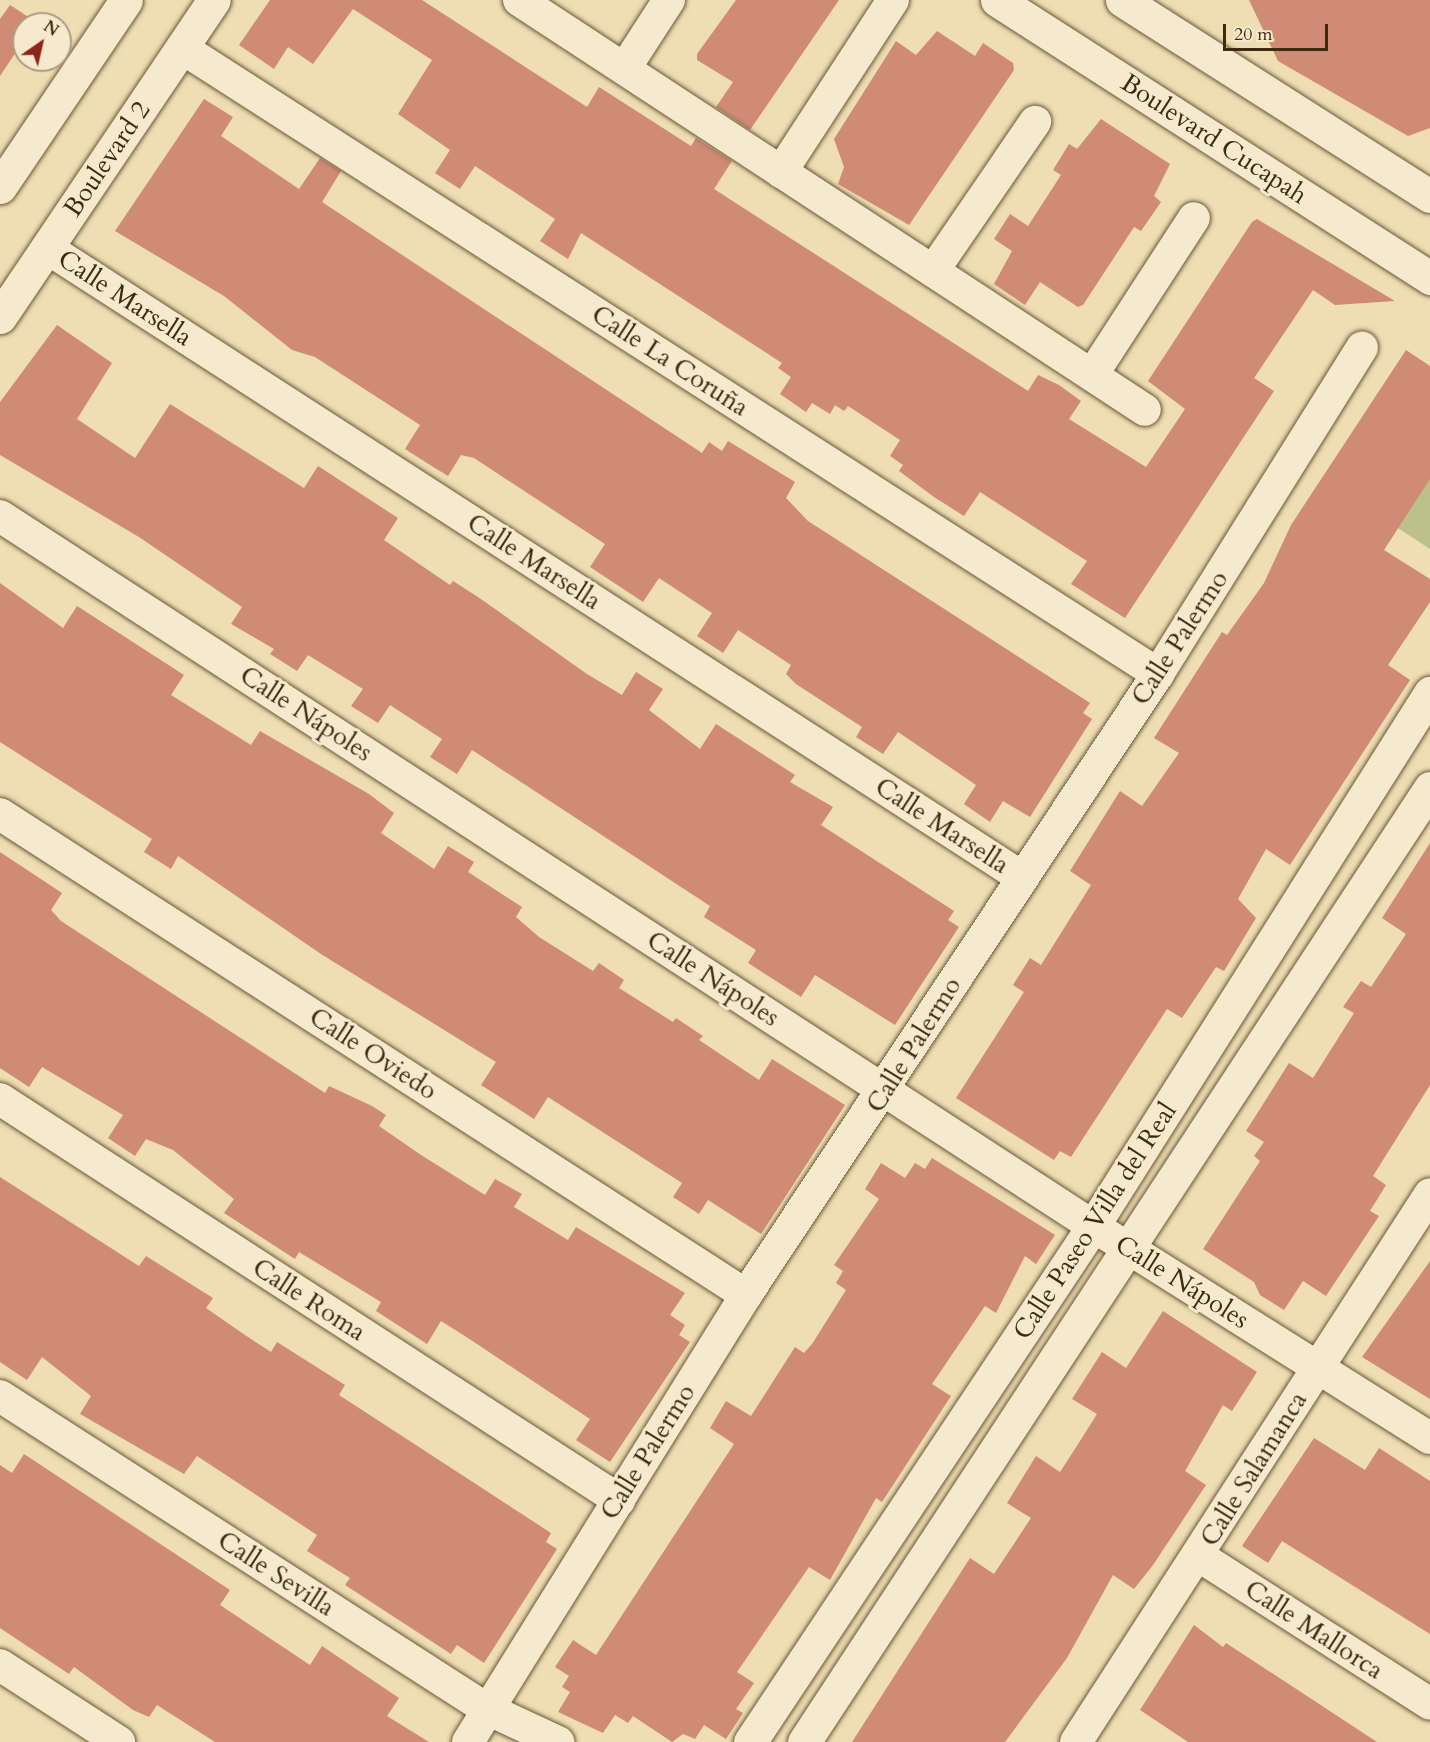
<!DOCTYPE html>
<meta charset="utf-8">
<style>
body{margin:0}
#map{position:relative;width:1430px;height:1742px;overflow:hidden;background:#efddb3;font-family:Cardo,serif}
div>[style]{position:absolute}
.green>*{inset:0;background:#bcc08a}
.building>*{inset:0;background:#cf8b75}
.roads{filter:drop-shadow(0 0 2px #6a5738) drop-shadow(0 0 2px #6a5738)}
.street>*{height:32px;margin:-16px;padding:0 16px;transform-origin:16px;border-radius:16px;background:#f5e9ce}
.secondary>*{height:33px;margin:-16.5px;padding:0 16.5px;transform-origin:16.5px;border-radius:16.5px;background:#f5e9ce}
span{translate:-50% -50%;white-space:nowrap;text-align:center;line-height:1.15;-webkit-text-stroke:6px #f5e9ce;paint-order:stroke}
.street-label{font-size:26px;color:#3d2a0f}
.north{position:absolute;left:12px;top:12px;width:60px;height:60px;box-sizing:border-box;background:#f5e9ce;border:2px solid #ab9d82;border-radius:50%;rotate:34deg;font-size:16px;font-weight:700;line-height:24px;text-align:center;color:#3d2a0f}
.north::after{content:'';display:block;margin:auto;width:21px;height:27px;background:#8f2418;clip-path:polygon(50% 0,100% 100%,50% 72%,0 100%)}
.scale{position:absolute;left:1223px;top:24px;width:105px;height:27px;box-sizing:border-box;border:3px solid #3d2a0f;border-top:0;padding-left:8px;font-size:18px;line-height:21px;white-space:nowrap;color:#3d2a0f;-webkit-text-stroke:4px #f5e9ce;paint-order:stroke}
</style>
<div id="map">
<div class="green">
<i style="clip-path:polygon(1430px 434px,1430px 549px,1378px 515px)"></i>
</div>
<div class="building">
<i style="clip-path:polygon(270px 0,422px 0,587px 107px,599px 87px,691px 146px,696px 138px,732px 161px,714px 189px,1028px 391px,1038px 375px,1059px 385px,1081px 401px,1069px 419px,1146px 467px,1185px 409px,1148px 381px,1252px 222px,1257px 219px,1395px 301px,1335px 305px,1313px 290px,1254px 378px,1274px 391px,1125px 618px,1071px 584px,1087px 561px,980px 492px,964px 516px,934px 497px,899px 471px,903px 465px,890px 456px,900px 440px,848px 406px,844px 411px,835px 405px,830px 414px,812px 403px,806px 412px,780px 394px,791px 377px,778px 368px,782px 363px,700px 310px,581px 233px,568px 259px,540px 241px,555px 219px,475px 166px,460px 189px,435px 173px,450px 150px,398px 114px,432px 60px,353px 9px,313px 64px,288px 47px,274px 69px,239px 45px)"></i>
<i style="clip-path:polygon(736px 0,839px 0,750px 130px,716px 107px,733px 82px,697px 60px,697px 54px)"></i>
<i style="clip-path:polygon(1249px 0,1430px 0,1430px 128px,1408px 136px,1278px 61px)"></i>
<i style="clip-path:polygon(10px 5px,36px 22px,24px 24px,24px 40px,0 76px,0 19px)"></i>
<i style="clip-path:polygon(937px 31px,975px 56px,983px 43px,1013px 63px,1014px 70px,909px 225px,838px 184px,844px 167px,834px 139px,896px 41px,916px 55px)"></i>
<i style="clip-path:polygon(204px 99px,233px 117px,221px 136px,299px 189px,320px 158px,341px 171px,322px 202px,702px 453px,709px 442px,722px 451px,728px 441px,795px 482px,786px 498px,808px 521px,1090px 703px,1083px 713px,1092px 719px,1030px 817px,1003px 801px,990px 822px,964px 804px,976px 785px,898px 732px,883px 754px,856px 737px,862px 727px,796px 684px,786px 674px,791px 665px,738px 630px,723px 653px,697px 636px,712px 613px,659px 578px,643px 602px,590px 567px,605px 544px,474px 458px,461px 455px,448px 476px,430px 465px,405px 449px,420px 425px,315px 357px,292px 350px,224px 296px,115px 231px)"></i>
<i style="clip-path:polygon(1101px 119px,1170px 164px,1154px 196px,1161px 202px,1141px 231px,1134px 227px,1083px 305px,1078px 307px,1040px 282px,1025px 305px,994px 284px,1012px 251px,994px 239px,1010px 214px,1028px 226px,1061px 175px,1053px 170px,1069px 144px,1077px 149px)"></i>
<i style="clip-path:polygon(57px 325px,112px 363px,77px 419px,135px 458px,170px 404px,304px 488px,318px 466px,398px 518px,384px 540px,450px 585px,453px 581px,478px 597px,587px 674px,622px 695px,636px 672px,663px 689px,649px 710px,700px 749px,716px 724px,795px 775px,790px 782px,833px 807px,821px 825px,954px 911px,948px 920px,959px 927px,895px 1025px,815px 975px,801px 997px,748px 963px,756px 950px,704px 917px,710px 906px,472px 750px,457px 774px,430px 757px,442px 739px,390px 705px,378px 723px,351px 706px,363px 689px,308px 655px,297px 671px,270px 654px,274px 649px,231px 624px,242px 607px,139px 537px,0 455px,0 402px)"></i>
<i style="clip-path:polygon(1406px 350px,1430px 366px,1430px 479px,1384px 550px,1430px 579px,1430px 602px,1388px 665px,1410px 680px,1290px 865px,1266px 849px,1238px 899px,1256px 918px,1224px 971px,1216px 967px,1182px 1018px,1167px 1009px,1071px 1157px,1060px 1151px,1054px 1160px,956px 1098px,1024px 992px,1013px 985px,1030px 958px,1041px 965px,1091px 885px,1070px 871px,1120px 791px,1142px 806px,1179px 753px,1154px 738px,1222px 632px,1227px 635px,1264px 583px,1291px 525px)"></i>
<i style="clip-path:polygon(0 583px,63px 628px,77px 606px,184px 675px,171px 695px,251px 745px,260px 731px,369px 794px,394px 813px,381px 833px,434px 869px,448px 846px,474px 862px,468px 872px,522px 907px,516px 917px,539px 937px,593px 971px,599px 963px,624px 980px,619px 988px,673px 1022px,676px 1018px,703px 1036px,699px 1040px,759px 1080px,772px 1059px,845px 1105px,761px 1234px,708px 1200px,699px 1214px,673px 1197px,682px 1183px,548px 1097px,534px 1119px,481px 1085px,496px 1062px,321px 954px,178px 856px,171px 869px,144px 852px,152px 839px,0 742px)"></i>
<i style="clip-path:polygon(1430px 843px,1430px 1085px,1373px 1176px,1386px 1185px,1370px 1211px,1379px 1216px,1326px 1296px,1303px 1281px,1284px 1310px,1260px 1295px,1254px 1282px,1203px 1249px,1260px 1161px,1254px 1156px,1264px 1142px,1246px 1131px,1289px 1063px,1313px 1078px,1354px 1013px,1343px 1007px,1361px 981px,1371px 987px,1406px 934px,1382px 918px)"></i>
<i style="clip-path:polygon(0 852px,62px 893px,51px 910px,61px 921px,325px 1093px,329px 1086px,372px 1106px,386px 1115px,379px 1126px,421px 1155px,485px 1195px,495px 1179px,522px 1194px,514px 1207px,568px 1240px,576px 1227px,685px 1293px,670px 1315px,685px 1325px,679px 1335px,690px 1342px,610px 1462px,576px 1440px,590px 1419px,468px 1338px,441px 1321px,427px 1344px,376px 1311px,381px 1302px,299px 1252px,295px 1259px,224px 1213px,234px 1199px,173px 1150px,146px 1139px,135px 1156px,108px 1138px,123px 1115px,42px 1067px,29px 1087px,0 1068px)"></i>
<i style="clip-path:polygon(932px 1158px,1055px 1235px,1036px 1264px,1025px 1256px,996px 1313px,985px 1306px,932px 1384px,951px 1396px,882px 1502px,876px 1498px,830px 1580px,809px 1567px,737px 1672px,754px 1683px,736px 1709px,743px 1713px,726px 1739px,704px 1725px,695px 1739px,683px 1734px,672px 1742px,633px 1716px,628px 1723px,615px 1715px,603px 1733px,558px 1712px,570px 1692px,562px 1687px,569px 1676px,555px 1667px,573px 1640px,596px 1655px,734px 1444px,710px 1428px,726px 1401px,751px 1416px,795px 1347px,804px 1353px,812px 1344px,846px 1290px,836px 1283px,843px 1271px,834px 1265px,879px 1199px,865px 1189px,881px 1163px,905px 1178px,915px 1163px,925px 1169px)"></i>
<i style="clip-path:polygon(0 1177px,139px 1266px,146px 1256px,213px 1298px,206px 1308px,245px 1335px,271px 1352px,277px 1342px,345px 1385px,339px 1395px,551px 1533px,546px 1542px,557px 1549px,484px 1663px,457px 1645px,451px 1654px,345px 1585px,350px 1578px,307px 1551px,317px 1535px,197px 1456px,184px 1474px,80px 1414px,91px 1396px,42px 1357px,27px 1380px,0 1362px)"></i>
<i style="clip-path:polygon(1430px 1261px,1430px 1399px,1362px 1357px)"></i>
<i style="clip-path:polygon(1163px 1311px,1257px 1372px,1232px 1411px,1223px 1405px,1185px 1471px,1206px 1485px,1153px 1565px,1134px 1589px,1113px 1575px,1067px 1658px,1005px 1742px,852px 1742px,970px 1558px,994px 1574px,1031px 1518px,1007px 1503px,1036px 1456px,1060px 1472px,1080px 1441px,1097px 1414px,1072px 1399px,1102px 1352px,1126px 1368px)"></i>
<i style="clip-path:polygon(1314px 1438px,1365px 1470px,1379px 1448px,1430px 1481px,1430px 1634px,1282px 1541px,1268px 1563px,1242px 1546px)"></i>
<i style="clip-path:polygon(24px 1454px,230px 1590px,220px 1605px,310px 1665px,322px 1646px,399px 1698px,387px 1716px,429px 1742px,215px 1742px,157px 1705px,149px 1717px,133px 1710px,74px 1667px,69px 1674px,0 1628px,0 1465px,12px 1473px)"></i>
<i style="clip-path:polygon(1194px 1625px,1223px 1647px,1226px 1643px,1377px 1742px,1188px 1742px,1140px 1710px)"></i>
</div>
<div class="roads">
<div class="street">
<i style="left:519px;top:0;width:748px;rotate:33.22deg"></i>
<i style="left:182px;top:48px;width:1160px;rotate:32.68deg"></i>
<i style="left:625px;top:68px;width:81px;rotate:-57.1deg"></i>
<i style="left:781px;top:172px;width:205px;rotate:-56.9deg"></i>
<i style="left:47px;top:248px;width:1158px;rotate:32.84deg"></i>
<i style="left:933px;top:271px;width:181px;rotate:-55.6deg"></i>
<i style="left:1092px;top:375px;width:187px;rotate:-57deg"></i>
<i style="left:0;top:516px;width:1303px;rotate:33.01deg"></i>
<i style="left:1093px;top:1226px;width:398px;rotate:32.2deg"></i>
<i style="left:0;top:814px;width:888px;rotate:32.81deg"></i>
<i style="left:0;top:1099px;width:738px;rotate:32.94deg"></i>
<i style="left:0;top:1396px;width:577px;rotate:32.75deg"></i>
<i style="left:485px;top:1708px;width:81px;rotate:25deg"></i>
<i style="left:1199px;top:1556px;width:274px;rotate:32.6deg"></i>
<i style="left:0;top:1665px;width:142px;rotate:32.9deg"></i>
<i style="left:468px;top:1742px;width:526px;rotate:-58.12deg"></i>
<i style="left:746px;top:1295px;width:745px;rotate:-56.44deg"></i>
<i style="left:1158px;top:674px;width:385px;rotate:-58deg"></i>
<i style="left:1076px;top:1742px;width:652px;rotate:-57.14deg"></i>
</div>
<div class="secondary">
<i style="left:997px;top:0;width:515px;rotate:32.7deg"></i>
<i style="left:1122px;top:0;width:365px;rotate:32.5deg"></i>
<i style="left:0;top:187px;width:225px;rotate:-56deg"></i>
<i style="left:0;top:317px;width:382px;rotate:-56deg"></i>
<i style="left:750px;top:1742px;width:620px;rotate:-56.39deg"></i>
<i style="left:1093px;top:1226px;width:631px;rotate:-57.7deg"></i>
<i style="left:804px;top:1742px;width:1141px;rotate:-56.73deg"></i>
</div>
</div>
<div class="street-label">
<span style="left:1214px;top:139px;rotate:33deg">Boulevard Cucapah</span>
<span style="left:107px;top:159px;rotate:-56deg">Boulevard 2</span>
<span style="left:125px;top:298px;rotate:33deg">Calle Marsella</span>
<span style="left:670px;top:361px;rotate:33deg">Calle La Coruña</span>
<span style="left:534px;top:562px;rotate:33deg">Calle Marsella</span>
<span style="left:1180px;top:638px;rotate:-57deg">Calle Palermo</span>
<span style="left:306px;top:714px;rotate:33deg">Calle Nápoles</span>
<span style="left:942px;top:826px;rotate:33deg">Calle Marsella</span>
<span style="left:713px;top:979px;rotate:33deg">Calle Nápoles</span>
<span style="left:914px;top:1045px;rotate:-58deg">Calle Palermo</span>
<span style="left:373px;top:1054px;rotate:33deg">Calle Oviedo</span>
<span style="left:1095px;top:1221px;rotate:-57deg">Calle Paseo Villa del Real</span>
<span style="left:1182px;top:1282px;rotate:32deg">Calle Nápoles</span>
<span style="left:309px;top:1300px;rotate:33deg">Calle Roma</span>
<span style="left:648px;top:1452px;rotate:-58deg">Calle Palermo</span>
<span style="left:1254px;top:1469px;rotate:-58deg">Calle Salamanca</span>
<span style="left:276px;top:1574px;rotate:33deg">Calle Sevilla</span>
<span style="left:1314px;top:1630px;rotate:33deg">Calle Mallorca</span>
</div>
<div class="north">N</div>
<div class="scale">20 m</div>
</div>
